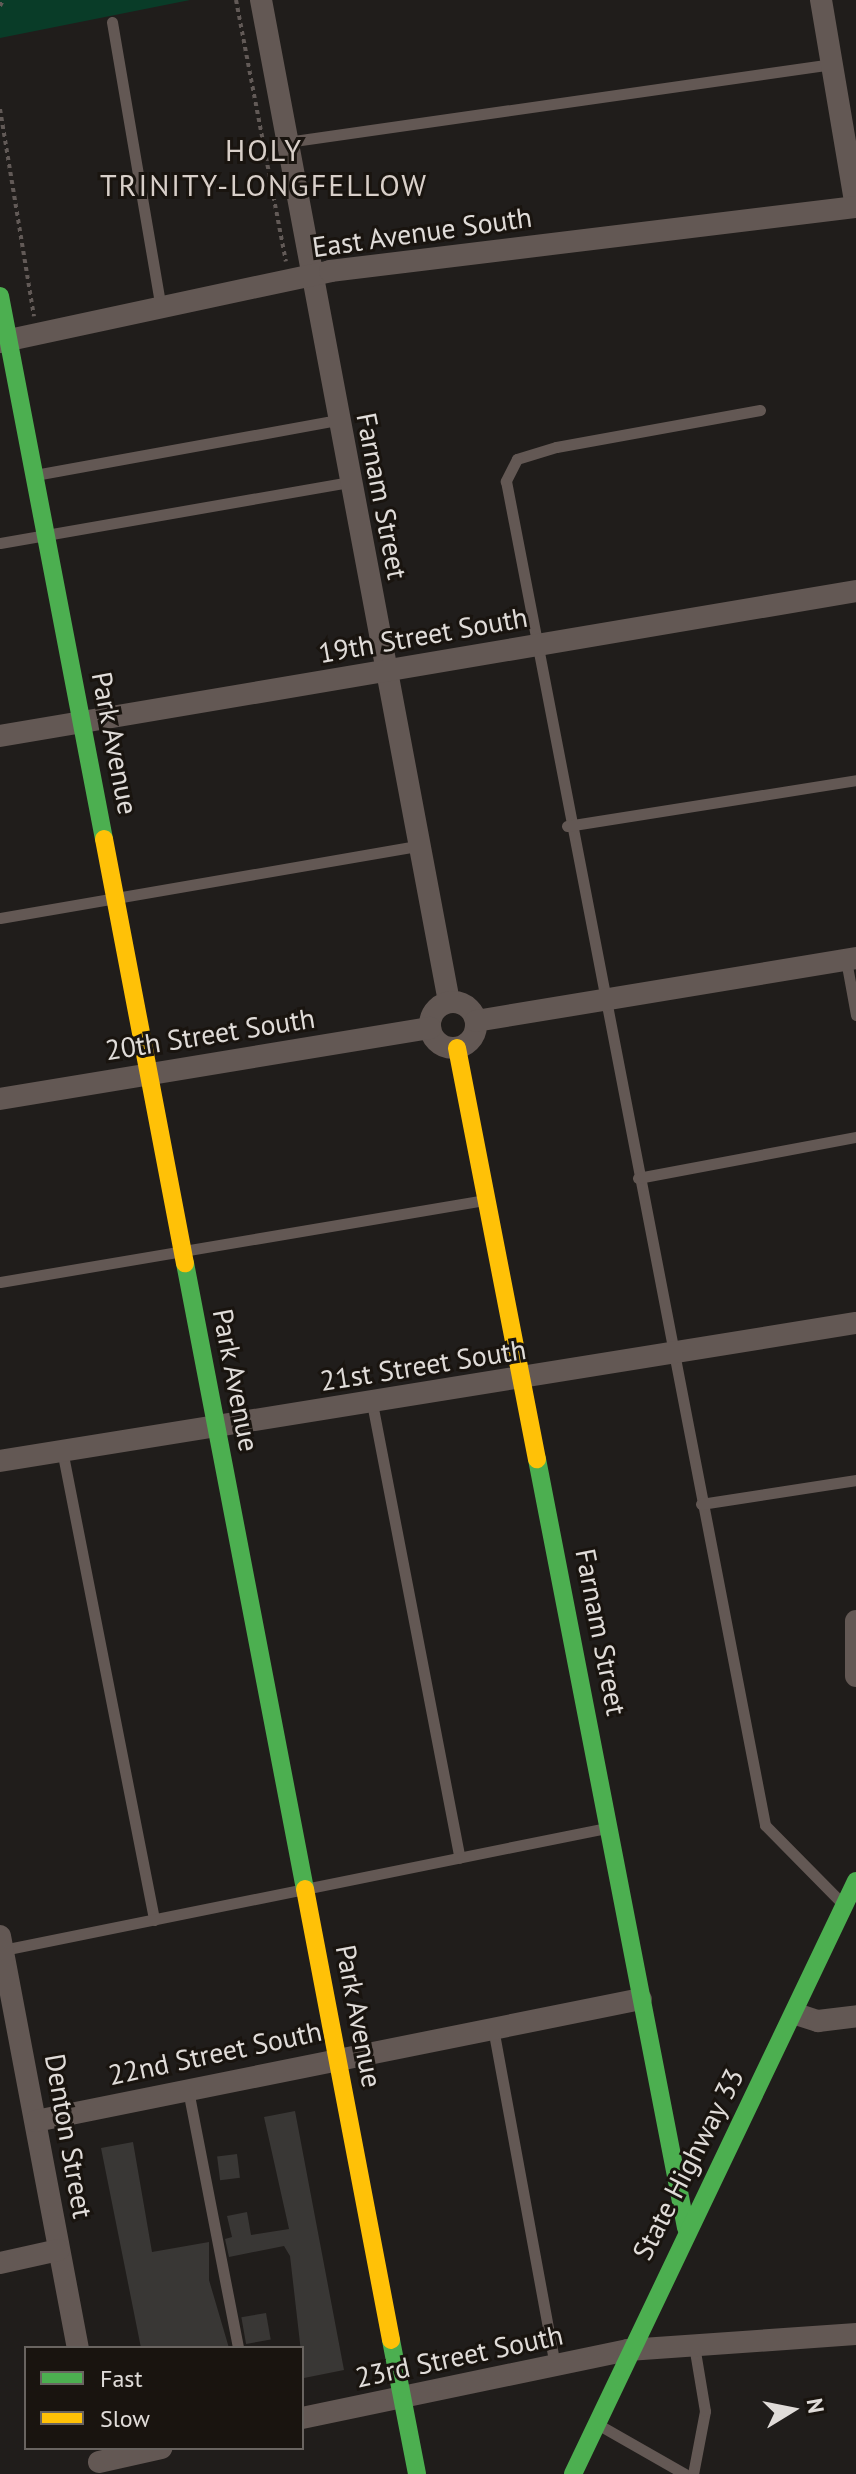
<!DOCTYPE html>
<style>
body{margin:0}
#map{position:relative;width:856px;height:2474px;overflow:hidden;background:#201d1b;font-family:"PT Sans",sans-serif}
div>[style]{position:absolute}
.green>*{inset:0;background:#093c28}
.building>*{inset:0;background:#393735;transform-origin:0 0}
.path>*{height:4px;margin-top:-2px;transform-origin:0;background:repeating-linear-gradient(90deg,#625a57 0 4px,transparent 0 8px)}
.lane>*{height:11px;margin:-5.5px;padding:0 5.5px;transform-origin:5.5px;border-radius:5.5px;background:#635854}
.street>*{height:22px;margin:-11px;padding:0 11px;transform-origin:11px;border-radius:11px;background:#635854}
.street>.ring{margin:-11px;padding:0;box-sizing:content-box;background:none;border:22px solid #635854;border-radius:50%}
.fast>*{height:18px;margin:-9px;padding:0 9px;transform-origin:9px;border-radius:9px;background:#4caf50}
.slow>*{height:18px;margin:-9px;padding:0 9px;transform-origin:9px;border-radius:9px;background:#ffc107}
span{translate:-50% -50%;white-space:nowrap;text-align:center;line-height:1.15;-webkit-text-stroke:6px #19140f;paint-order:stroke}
.street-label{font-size:28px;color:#e0dcd9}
.neighbourhood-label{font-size:30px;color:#d8cfc9;letter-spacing:2px}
.legend{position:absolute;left:24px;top:2346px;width:280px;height:104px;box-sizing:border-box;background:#19140f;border:2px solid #696460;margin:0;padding:10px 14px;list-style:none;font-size:24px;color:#e0dcd9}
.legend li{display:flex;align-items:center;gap:16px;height:40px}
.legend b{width:40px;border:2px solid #696460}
.north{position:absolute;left:752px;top:2370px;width:80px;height:80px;-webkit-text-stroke:6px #19140f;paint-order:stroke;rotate:80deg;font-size:22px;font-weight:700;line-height:32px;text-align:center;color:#e0dcd9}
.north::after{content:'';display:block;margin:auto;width:28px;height:36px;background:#e0dcd9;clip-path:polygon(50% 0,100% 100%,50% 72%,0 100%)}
</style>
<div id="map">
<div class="green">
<i style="clip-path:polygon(0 0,190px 0,0 38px)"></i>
</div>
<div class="building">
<i style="clip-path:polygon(295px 2111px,344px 2370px,304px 2378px,290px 2256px,284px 2246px,229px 2257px,225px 2239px,232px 2237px,227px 2216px,247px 2212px,251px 2235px,289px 2229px,264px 2117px)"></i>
<i style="clip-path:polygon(133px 2142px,152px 2252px,209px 2242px,209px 2280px,229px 2348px,141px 2348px,101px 2148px)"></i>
<i style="left:237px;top:2154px;width:24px;height:20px;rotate:83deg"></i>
<i style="left:266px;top:2313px;width:27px;height:25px;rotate:80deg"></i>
</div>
<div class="path">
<i style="left:236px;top:0;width:266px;rotate:79.2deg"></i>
<i style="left:0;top:6px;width:7px;rotate:-63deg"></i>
<i style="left:0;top:109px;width:210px;rotate:80.7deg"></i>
</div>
<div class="lane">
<i style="left:112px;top:22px;width:291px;rotate:80.3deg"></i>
<i style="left:287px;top:142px;width:551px;rotate:-8.14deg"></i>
<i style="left:760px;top:410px;width:207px;rotate:169.7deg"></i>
<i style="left:556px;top:447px;width:41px;rotate:162.9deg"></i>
<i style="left:517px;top:459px;width:25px;rotate:117deg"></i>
<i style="left:506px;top:481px;width:1369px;rotate:79.09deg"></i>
<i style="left:765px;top:1825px;width:110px;rotate:45.4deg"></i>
<i style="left:35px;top:475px;width:308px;rotate:-10.3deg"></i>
<i style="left:0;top:543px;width:354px;rotate:-9.9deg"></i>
<i style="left:567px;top:826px;width:293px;rotate:-9deg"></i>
<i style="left:0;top:918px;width:423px;rotate:-9.8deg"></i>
<i style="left:846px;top:960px;width:56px;rotate:79.7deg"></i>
<i style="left:638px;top:1178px;width:222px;rotate:-10.7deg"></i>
<i style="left:0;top:1282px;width:491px;rotate:-9.6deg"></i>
<i style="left:372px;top:1403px;width:463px;rotate:79.1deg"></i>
<i style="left:62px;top:1450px;width:479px;rotate:78.9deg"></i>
<i style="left:701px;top:1504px;width:157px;rotate:-8.8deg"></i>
<i style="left:3px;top:1950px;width:615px;rotate:-11.44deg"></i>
<i style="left:493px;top:2028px;width:344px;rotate:79.6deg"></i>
<i style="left:188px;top:2090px;width:263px;rotate:79deg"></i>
<i style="left:599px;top:2425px;width:99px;rotate:29.7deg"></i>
<i style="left:693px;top:2474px;width:64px;rotate:-79.2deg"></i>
<i style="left:705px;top:2411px;width:67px;rotate:-99.5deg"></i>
</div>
<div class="street">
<i style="left:261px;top:0;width:1019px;rotate:79.37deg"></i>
<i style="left:821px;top:0;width:209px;rotate:80.4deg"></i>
<i style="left:0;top:342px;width:338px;rotate:-12.1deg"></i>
<i style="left:330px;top:271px;width:530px;rotate:-6.94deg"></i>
<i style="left:0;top:736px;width:868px;rotate:-9.61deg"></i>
<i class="ring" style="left:430px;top:1002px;width:24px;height:24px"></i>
<i style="left:476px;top:1021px;width:385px;rotate:-9.4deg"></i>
<i style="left:0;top:1099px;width:436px;rotate:-9.4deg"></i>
<i style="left:0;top:1461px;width:867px;rotate:-9.16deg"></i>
<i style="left:856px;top:1621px;width:55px;rotate:90deg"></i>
<i style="left:0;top:1936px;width:419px;rotate:79.3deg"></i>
<i style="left:796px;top:2014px;width:23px;rotate:18deg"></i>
<i style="left:818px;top:2021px;width:38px;rotate:-7deg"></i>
<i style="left:36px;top:2121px;width:617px;rotate:-11.4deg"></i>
<i style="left:0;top:2263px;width:60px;rotate:-12.4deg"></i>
<i style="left:302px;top:2418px;width:333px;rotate:-11.8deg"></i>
<i style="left:628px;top:2350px;width:229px;rotate:-4deg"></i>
<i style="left:99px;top:2462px;width:64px;rotate:-12.7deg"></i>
</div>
<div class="fast">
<i style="left:0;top:296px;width:553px;rotate:79.16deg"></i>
<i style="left:185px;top:1263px;width:637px;rotate:79.15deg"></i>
<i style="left:537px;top:1459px;width:783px;rotate:79.03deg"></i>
<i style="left:391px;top:2340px;width:136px;rotate:79deg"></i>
<i style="left:573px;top:2474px;width:657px;rotate:-64.49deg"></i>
</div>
<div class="slow">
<i style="left:104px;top:839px;width:432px;rotate:79.2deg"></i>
<i style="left:457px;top:1048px;width:419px;rotate:79deg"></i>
<i style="left:305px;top:1889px;width:459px;rotate:79.2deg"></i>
</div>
<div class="street-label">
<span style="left:422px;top:232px;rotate:-8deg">East Avenue South</span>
<span style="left:382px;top:496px;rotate:79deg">Farnam Street</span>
<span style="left:423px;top:635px;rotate:-10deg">19th Street South</span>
<span style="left:115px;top:743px;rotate:79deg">Park Avenue</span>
<span style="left:210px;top:1034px;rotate:-9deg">20th Street South</span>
<span style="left:423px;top:1365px;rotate:-9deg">21st Street South</span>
<span style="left:236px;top:1380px;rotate:79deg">Park Avenue</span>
<span style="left:601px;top:1632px;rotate:79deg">Farnam Street</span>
<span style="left:359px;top:2016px;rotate:79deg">Park Avenue</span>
<span style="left:215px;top:2053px;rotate:-12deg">22nd Street South</span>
<span style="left:69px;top:2136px;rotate:80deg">Denton Street</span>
<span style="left:688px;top:2164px;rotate:-63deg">State Highway 33</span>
<span style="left:459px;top:2356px;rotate:-12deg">23rd Street South</span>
</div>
<div class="neighbourhood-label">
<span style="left:264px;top:167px">HOLY<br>TRINITY-LONGFELLOW</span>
</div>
<ul class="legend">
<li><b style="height:10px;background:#4caf50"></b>Fast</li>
<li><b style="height:10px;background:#ffc107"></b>Slow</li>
</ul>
<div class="north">N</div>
</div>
